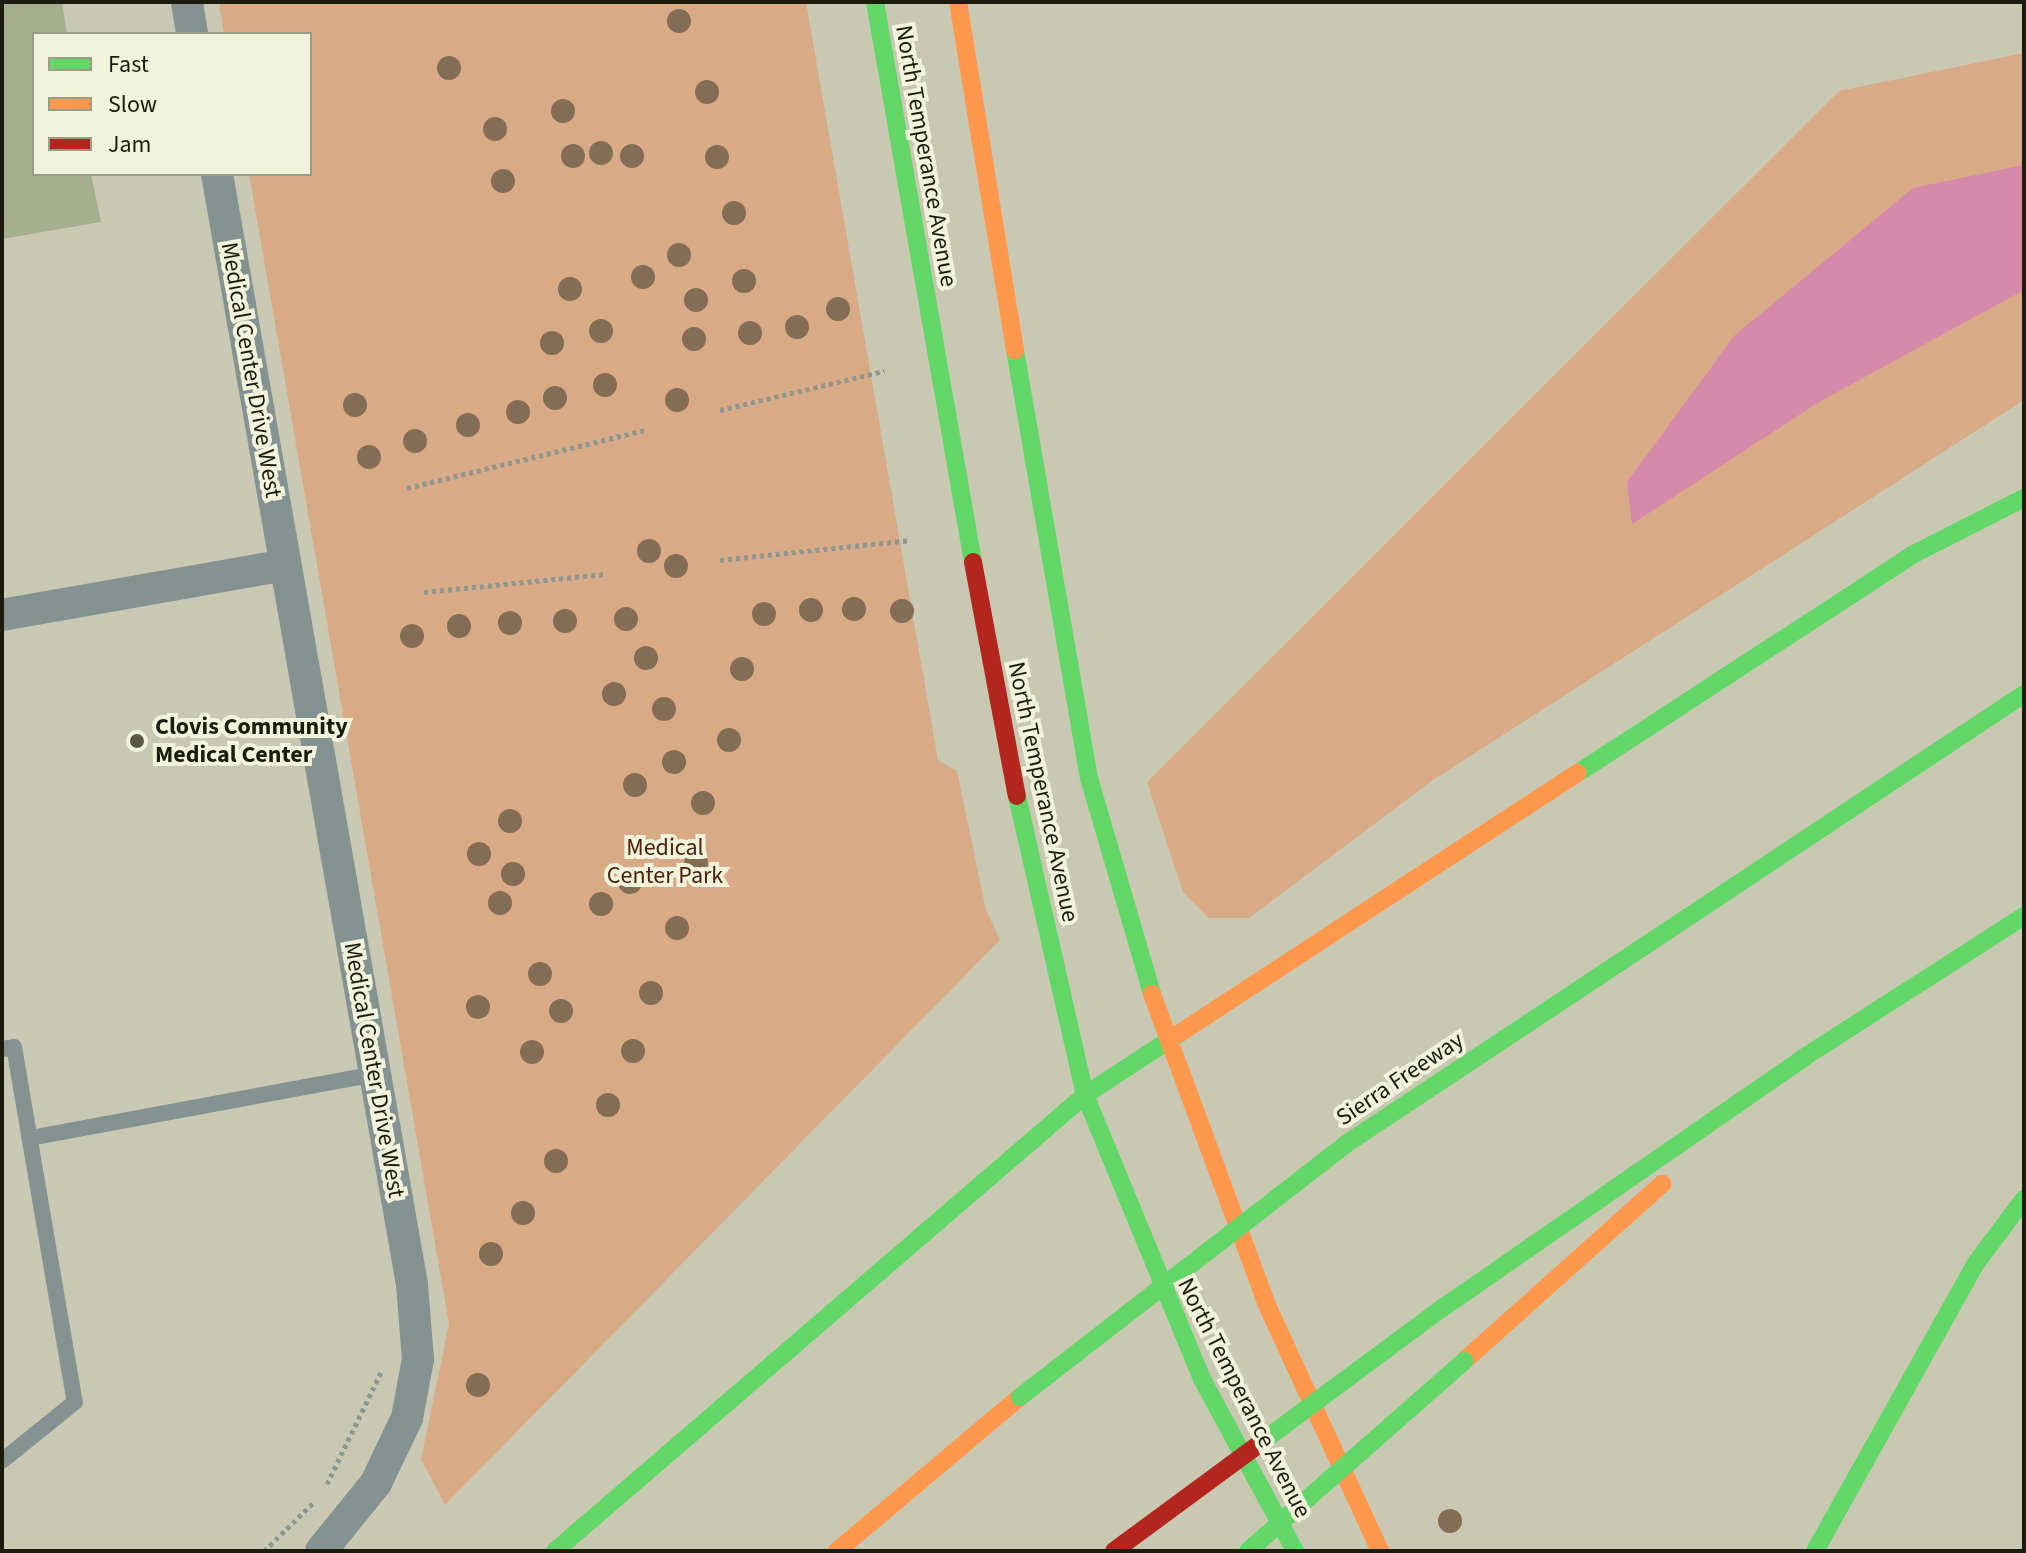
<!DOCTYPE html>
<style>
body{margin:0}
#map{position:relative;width:2026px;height:1553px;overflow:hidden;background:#c9c9b3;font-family:"Source Sans 3",sans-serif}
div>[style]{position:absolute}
.green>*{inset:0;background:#d9aa86}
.water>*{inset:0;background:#d68aab}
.building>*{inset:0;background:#a5af8f}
.path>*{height:5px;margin-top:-2.5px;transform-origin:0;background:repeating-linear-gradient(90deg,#8e968e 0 4px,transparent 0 8px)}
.lane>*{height:16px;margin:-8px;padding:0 8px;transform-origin:8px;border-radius:8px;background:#849292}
.street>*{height:32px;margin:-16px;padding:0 16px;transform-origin:16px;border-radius:16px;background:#849292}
.fast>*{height:18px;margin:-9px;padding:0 9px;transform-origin:9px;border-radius:9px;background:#63d668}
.slow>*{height:18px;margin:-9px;padding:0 9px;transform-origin:9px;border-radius:9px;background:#ff974d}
.jam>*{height:18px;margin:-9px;padding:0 9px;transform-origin:9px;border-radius:9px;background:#b3261e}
.fast-bridge>*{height:18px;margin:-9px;padding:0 9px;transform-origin:9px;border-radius:9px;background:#63d668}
.jam-bridge>*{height:18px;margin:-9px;padding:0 9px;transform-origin:9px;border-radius:9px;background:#b3261e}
.trees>*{width:24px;height:24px;margin:-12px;border-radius:50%;background:#846d55}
.dots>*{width:22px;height:22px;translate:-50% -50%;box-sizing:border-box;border:4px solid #f2f3dd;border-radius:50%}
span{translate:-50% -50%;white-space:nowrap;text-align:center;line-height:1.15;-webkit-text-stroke:8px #f2f3dd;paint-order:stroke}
.street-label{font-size:24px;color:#1c1c0c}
.poi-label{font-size:24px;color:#1c1c0c;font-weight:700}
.left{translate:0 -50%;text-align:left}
.park-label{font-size:24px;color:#4b2208}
.frame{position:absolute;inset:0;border:4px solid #1c1c0c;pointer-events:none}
.legend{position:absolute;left:32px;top:32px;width:280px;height:144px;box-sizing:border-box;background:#f2f3dd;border:2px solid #9c9d89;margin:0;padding:10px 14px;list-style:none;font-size:24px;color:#1c1c0c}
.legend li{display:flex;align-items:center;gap:16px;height:40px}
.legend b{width:40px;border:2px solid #9c9d89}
</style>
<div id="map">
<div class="green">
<i style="clip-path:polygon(219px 2px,806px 2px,938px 760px,957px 771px,986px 910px,1000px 940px,445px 1505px,421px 1459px,449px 1324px,249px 174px,310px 174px,310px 34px,224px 34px)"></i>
<i style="clip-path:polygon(2024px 53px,2024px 400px,1433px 780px,1249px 918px,1208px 918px,1183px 892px,1147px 782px,1839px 91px)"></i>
</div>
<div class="water">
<i style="clip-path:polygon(2024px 165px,2024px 290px,1819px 402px,1632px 524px,1627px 482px,1734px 336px,1913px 188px)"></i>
</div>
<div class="building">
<i style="clip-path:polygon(2px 2px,62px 2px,67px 34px,34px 34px,34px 174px,91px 174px,101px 222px,2px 239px)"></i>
</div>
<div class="path">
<i style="left:720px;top:410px;width:169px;rotate:-13.4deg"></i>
<i style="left:407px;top:488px;width:245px;rotate:-13.7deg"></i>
<i style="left:720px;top:560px;width:190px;rotate:-6deg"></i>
<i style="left:424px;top:592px;width:182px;rotate:-5.7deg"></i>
<i style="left:327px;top:1484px;width:127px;rotate:-64.2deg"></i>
<i style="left:264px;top:1551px;width:70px;rotate:-44.4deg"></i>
</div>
<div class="lane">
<i style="left:2px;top:1049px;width:12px;rotate:-9deg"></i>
<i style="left:14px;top:1047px;width:360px;rotate:80.3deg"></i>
<i style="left:75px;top:1402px;width:94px;rotate:141.1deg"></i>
<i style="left:30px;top:1138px;width:351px;rotate:-10.5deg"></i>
</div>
<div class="street">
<i style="left:187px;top:2px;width:32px;rotate:81deg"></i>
<i style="left:217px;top:174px;width:1128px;rotate:80.04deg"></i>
<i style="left:412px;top:1285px;width:74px;rotate:85.4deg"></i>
<i style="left:418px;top:1359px;width:60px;rotate:100.6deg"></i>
<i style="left:407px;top:1418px;width:72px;rotate:115.5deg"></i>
<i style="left:376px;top:1483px;width:87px;rotate:129deg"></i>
<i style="left:2px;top:615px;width:288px;rotate:-10deg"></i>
</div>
<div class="fast">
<i style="left:875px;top:2px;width:569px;rotate:80.07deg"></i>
<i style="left:1015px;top:350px;width:434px;rotate:80.2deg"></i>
<i style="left:1089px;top:778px;width:225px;rotate:73.7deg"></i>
<i style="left:1578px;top:773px;width:399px;rotate:-33.1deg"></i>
<i style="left:1912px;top:555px;width:126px;rotate:-27deg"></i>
<i style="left:1017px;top:796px;width:307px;rotate:77.2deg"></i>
<i style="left:1085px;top:1095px;width:307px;rotate:67.6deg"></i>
<i style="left:1202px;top:1379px;width:196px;rotate:61.6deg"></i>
<i style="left:1346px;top:1144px;width:814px;rotate:-33.57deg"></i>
<i style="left:1441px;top:1309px;width:444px;rotate:-34.7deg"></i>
<i style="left:1806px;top:1056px;width:259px;rotate:-32.7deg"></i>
<i style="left:555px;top:1551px;width:699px;rotate:-40.71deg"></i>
<i style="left:1085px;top:1095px;width:113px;rotate:-33.1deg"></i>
<i style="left:1815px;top:1551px;width:330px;rotate:-60.8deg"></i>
<i style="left:1976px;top:1263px;width:80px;rotate:-53.1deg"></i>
</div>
<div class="slow">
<i style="left:958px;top:2px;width:353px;rotate:80.7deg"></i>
<i style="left:1152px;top:994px;width:329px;rotate:69.7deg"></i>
<i style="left:1266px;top:1303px;width:273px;rotate:65.3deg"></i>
<i style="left:1180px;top:1033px;width:475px;rotate:-33.2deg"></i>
<i style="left:1464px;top:1361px;width:266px;rotate:-41.8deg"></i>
<i style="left:837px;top:1551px;width:239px;rotate:-40.1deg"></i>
</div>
<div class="jam">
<i style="left:973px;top:562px;width:238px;rotate:79.4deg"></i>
</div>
<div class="fast-bridge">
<i style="left:1020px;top:1397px;width:413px;rotate:-37.8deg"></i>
<i style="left:1263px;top:1441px;width:222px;rotate:-36.6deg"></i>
<i style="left:1248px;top:1551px;width:288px;rotate:-41.3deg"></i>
</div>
<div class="jam-bridge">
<i style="left:1114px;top:1551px;width:185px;rotate:-36.4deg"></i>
</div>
<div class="trees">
<i style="left:679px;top:21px"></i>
<i style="left:449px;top:68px"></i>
<i style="left:707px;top:92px"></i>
<i style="left:563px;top:111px"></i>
<i style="left:495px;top:129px"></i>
<i style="left:601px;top:153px"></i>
<i style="left:573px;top:156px"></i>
<i style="left:632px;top:156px"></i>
<i style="left:717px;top:157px"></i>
<i style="left:503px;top:181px"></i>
<i style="left:734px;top:213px"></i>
<i style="left:679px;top:255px"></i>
<i style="left:643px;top:277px"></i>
<i style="left:744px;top:281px"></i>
<i style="left:570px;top:289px"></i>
<i style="left:696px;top:300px"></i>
<i style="left:838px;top:309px"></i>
<i style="left:797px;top:327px"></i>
<i style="left:601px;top:331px"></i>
<i style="left:750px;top:333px"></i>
<i style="left:694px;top:339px"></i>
<i style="left:552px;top:343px"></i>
<i style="left:605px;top:385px"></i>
<i style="left:555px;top:398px"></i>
<i style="left:677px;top:400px"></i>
<i style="left:355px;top:405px"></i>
<i style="left:518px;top:412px"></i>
<i style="left:468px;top:425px"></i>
<i style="left:415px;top:441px"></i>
<i style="left:369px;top:457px"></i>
<i style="left:649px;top:551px"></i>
<i style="left:676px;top:566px"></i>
<i style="left:854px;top:609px"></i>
<i style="left:811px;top:610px"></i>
<i style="left:902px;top:611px"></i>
<i style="left:764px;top:614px"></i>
<i style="left:626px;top:619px"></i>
<i style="left:565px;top:621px"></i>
<i style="left:510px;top:623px"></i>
<i style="left:459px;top:626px"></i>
<i style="left:412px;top:636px"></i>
<i style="left:646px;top:658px"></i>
<i style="left:742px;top:669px"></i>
<i style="left:614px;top:694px"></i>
<i style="left:664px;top:709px"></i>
<i style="left:729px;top:740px"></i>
<i style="left:674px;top:762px"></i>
<i style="left:635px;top:785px"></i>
<i style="left:703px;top:803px"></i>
<i style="left:510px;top:821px"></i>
<i style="left:479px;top:854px"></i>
<i style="left:696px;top:863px"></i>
<i style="left:513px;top:874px"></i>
<i style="left:630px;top:882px"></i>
<i style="left:500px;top:903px"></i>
<i style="left:601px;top:904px"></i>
<i style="left:677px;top:928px"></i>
<i style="left:540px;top:974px"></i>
<i style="left:651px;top:993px"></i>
<i style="left:478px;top:1007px"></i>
<i style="left:561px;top:1011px"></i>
<i style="left:633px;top:1051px"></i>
<i style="left:532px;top:1052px"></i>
<i style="left:608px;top:1105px"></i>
<i style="left:556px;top:1161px"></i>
<i style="left:523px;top:1213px"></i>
<i style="left:491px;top:1254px"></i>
<i style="left:478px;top:1385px"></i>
<i style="left:1450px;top:1521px"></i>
</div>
<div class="dots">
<i style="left:137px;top:741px;background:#595946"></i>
</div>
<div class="street-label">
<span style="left:926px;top:156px;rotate:80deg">North Temperance Avenue</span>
<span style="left:251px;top:370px;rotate:80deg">Medical Center Drive West</span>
<span style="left:1043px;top:792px;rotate:78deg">North Temperance Avenue</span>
<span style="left:374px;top:1070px;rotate:80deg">Medical Center Drive West</span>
<span style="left:1400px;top:1079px;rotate:-34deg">Sierra Freeway</span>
<span style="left:1244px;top:1398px;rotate:63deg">North Temperance Avenue</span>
</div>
<div class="poi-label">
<span class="left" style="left:155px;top:741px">Clovis Community<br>Medical Center</span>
</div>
<div class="park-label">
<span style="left:665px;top:862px">Medical<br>Center Park</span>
</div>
<div class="frame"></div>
<ul class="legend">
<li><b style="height:10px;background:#63d668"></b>Fast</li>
<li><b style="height:10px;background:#ff974d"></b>Slow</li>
<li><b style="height:10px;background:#b3261e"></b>Jam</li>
</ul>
</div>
